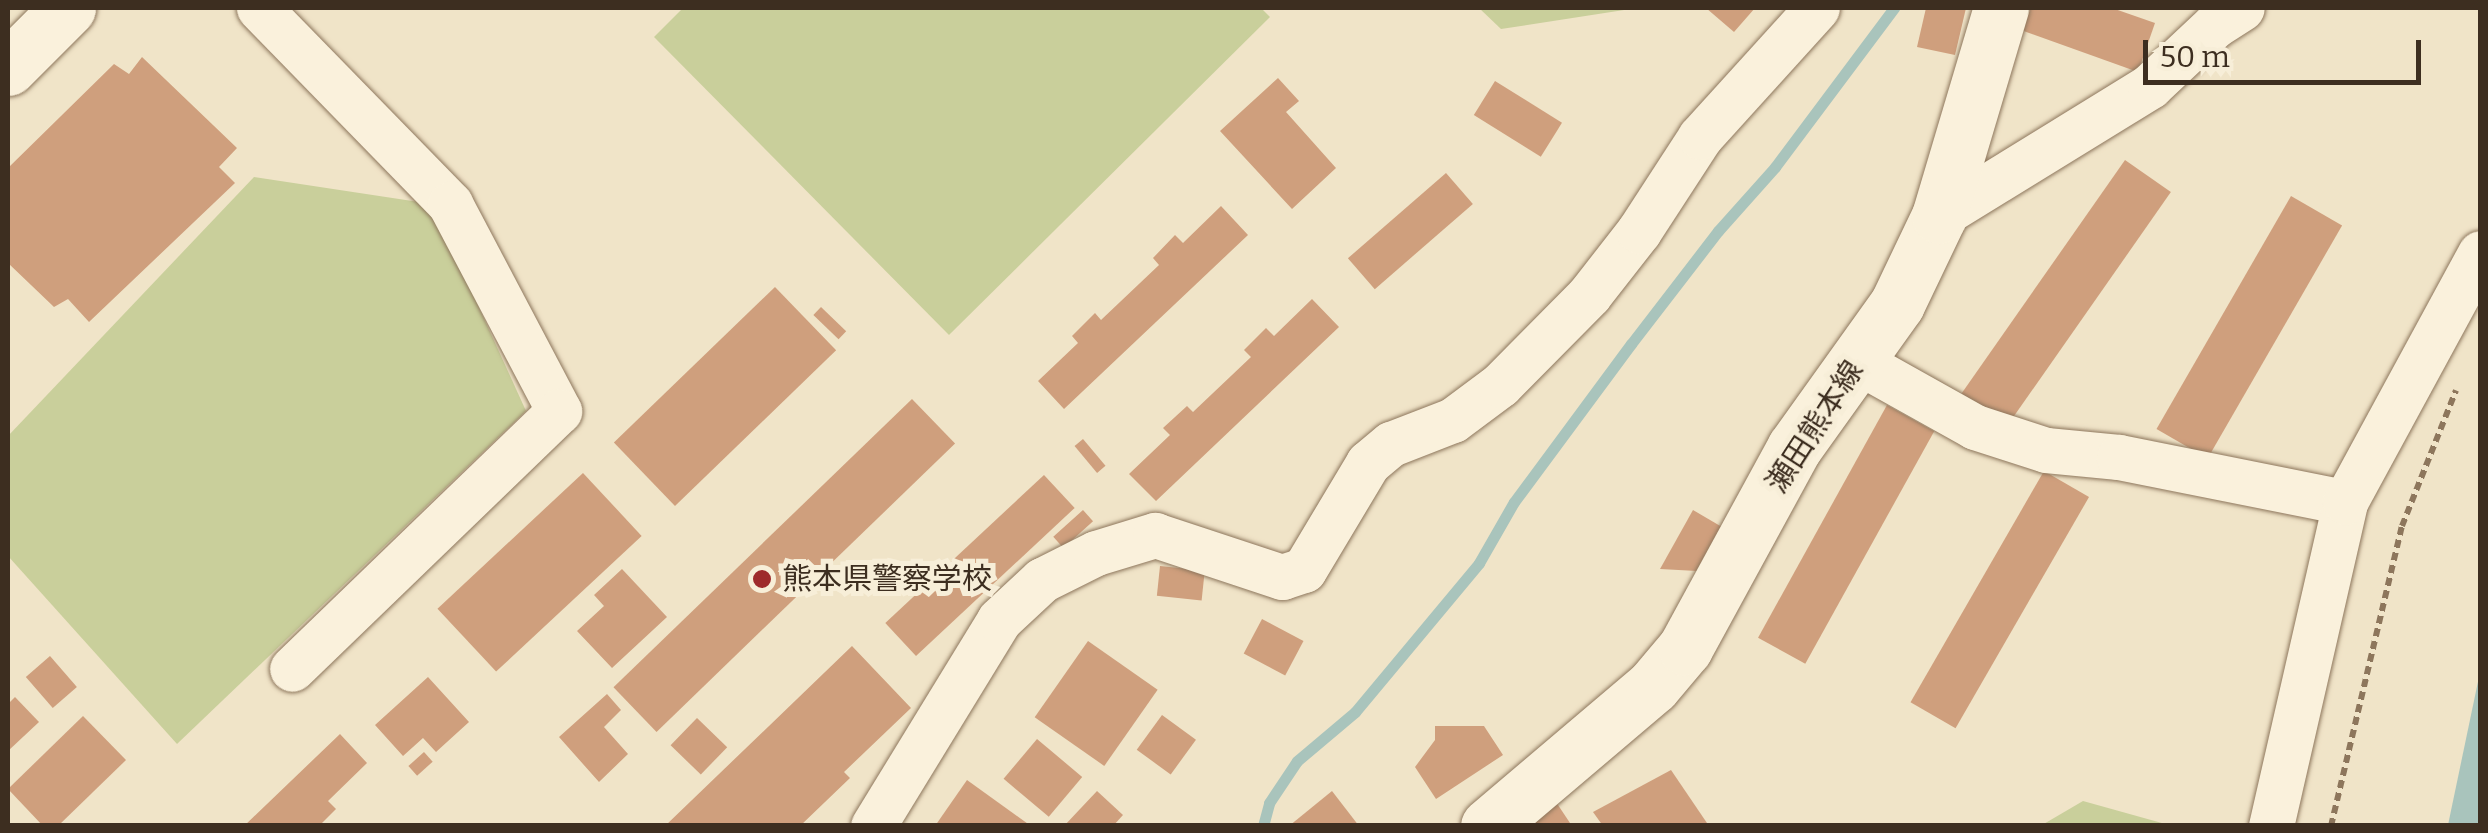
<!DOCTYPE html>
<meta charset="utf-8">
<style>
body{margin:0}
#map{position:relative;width:2488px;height:833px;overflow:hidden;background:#f0e4c8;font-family:Bitter,"Noto Sans JP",serif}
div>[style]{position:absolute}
.green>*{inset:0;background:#c9cf9b}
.water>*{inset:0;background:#a9c4bc}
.stream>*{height:11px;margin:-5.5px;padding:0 5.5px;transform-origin:5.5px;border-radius:5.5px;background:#a9c4bc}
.building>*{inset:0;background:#cf9f7d;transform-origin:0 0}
.path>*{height:6px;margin-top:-3px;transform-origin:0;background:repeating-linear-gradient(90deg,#8d765c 0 8px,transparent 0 13px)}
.roads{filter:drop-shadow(0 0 2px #8d765c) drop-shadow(0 0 2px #8d765c)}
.street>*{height:45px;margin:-22.5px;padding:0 22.5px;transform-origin:22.5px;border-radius:22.5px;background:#faf1dc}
.secondary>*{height:55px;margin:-27.5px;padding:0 27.5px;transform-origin:27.5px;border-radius:27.5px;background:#faf1dc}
.dots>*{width:28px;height:28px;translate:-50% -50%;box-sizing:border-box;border:5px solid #f7eed8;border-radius:50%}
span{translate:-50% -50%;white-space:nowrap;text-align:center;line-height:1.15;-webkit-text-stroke:10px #f7eed8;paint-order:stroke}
.street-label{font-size:30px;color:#3d2e20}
.poi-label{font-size:30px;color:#3d2e20}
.left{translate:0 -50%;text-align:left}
.frame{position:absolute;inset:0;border:10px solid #3d2e20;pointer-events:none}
.scale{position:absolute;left:2143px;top:40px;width:278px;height:45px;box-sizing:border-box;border:5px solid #3d2e20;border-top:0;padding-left:12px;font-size:30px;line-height:35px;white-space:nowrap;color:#3d2e20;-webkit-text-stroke:8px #f7eed8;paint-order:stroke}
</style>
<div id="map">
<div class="green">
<i style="clip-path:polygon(683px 8px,1261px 8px,1270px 17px,949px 335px,654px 37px)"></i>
<i style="clip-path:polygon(1479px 8px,1637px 8px,1501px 29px)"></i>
<i style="clip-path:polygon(254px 177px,432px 204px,526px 411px,177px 744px,8px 556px,8px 436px)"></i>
<i style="clip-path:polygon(2083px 801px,2169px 825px,2042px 825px)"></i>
</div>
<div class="water">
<i style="clip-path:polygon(2480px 672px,2480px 825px,2448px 825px)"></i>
</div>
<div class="stream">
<i style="left:1263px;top:826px;width:24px;rotate:-75deg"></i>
<i style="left:1269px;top:803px;width:50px;rotate:-56.3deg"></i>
<i style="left:1297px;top:761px;width:76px;rotate:-40.2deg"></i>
<i style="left:1355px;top:712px;width:194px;rotate:-50.2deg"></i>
<i style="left:1479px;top:563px;width:70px;rotate:-60.2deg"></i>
<i style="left:1514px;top:502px;width:197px;rotate:-53.5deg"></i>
<i style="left:1631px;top:344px;width:143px;rotate:-52.4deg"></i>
<i style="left:1718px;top:231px;width:86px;rotate:-48.3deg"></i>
<i style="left:1775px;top:167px;width:199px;rotate:-53.2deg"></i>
</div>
<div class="building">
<i style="clip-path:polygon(1706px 8px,1755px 8px,1734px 32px)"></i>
<i style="clip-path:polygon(1926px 8px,1966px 8px,1955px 55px,1917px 47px)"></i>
<i style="clip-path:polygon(2026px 8px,2112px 8px,2155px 23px,2138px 72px,2018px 29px)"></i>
<i style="clip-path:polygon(142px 57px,237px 148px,219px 167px,235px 183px,89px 322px,68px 299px,54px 307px,8px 263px,8px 168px,114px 64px,129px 74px)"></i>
<i style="clip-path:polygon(1278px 78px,1299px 101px,1286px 112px,1336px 168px,1292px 209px,1220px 131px)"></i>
<i style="left:1495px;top:81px;width:79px;height:40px;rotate:32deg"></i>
<i style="left:2125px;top:160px;width:56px;height:285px;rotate:35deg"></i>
<i style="left:1446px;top:173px;width:41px;height:130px;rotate:49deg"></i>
<i style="left:2291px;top:196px;width:59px;height:269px;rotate:30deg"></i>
<i style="clip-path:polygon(1221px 206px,1248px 235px,1064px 409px,1038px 381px,1078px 343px,1072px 336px,1095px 313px,1101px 320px,1159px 265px,1153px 258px,1175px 235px,1183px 243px)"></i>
<i style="left:775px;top:287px;width:88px;height:224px;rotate:46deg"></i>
<i style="clip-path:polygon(1312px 299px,1339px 327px,1156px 501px,1129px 474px,1170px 435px,1163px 428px,1187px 406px,1193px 412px,1251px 357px,1244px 350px,1266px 328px,1274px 336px)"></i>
<i style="left:821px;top:307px;width:35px;height:11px;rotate:44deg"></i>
<i style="left:912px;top:399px;width:62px;height:415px;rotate:46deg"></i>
<i style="left:1887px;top:405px;width:54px;height:266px;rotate:29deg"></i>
<i style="left:1083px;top:439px;width:35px;height:11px;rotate:50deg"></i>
<i style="left:2044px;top:471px;width:52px;height:267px;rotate:30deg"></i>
<i style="left:583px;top:473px;width:86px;height:199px;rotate:47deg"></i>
<i style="left:1044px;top:475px;width:45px;height:217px;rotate:47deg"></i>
<i style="left:1083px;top:510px;width:15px;height:40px;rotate:48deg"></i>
<i style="clip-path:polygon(1693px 510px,1722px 527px,1697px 571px,1660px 569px)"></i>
<i style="left:1160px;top:566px;width:45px;height:30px;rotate:6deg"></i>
<i style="clip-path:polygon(622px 569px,667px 617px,612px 668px,577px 631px,604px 606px,594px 595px)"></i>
<i style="left:1262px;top:619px;width:47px;height:39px;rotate:28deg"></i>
<i style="left:1088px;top:641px;width:85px;height:93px;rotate:35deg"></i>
<i style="clip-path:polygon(852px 646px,911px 708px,844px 772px,850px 778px,800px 826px,665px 826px)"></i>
<i style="left:50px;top:656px;width:41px;height:32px;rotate:49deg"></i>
<i style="clip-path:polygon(428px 677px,469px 722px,436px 752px,423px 738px,403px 756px,375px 725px)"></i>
<i style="clip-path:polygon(607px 694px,621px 710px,604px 727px,628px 754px,599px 782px,559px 737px)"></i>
<i style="clip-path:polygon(15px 697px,39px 722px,8px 751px,8px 704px)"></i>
<i style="left:1162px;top:715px;width:42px;height:43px;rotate:36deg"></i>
<i style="clip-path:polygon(83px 716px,126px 760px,58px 826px,43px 826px,8px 789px)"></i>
<i style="left:697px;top:718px;width:42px;height:38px;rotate:44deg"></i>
<i style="clip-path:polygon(1435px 726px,1484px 726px,1503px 755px,1436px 799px,1415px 767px,1435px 740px)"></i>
<i style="clip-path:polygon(340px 734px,367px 763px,328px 801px,336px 809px,319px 826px,244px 826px)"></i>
<i style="left:1037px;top:739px;width:59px;height:52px;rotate:40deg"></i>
<i style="left:424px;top:752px;width:13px;height:21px;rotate:48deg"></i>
<i style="clip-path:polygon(1671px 770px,1709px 826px,1603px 826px,1593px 812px)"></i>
<i style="clip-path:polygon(967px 780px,1031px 826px,935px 826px)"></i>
<i style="clip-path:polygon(1097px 791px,1123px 815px,1113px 826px,1064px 826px)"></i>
<i style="clip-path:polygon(1332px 791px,1359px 826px,1289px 826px)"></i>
<i style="clip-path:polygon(1556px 802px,1572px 826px,1522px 826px)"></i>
</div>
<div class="path">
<i style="left:2331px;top:826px;width:308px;rotate:-76.7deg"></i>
<i style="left:2402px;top:526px;width:146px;rotate:-68.3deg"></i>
</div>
<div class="roads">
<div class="street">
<i style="left:259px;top:8px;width:274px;rotate:45.7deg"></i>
<i style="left:450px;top:204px;width:234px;rotate:62.2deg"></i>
<i style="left:559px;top:411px;width:371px;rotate:136deg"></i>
<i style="left:1939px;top:216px;width:248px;rotate:-31.6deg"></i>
<i style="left:2150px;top:86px;width:88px;rotate:-43.2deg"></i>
<i style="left:2214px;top:26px;width:33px;rotate:-33deg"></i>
<i style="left:1857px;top:361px;width:135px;rotate:29.2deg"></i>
<i style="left:1975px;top:427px;width:75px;rotate:17.9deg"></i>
<i style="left:2046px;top:450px;width:73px;rotate:5.5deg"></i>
<i style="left:2119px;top:457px;width:230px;rotate:11.3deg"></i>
<i style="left:873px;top:826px;width:241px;rotate:-58.5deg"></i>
<i style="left:999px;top:620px;width:59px;rotate:-42.9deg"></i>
<i style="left:1042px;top:580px;width:60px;rotate:-26.6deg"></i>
<i style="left:1096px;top:553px;width:62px;rotate:-17deg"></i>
<i style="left:1155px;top:535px;width:134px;rotate:18.3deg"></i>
<i style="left:1282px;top:577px;width:23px;rotate:-18deg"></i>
<i style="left:1304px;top:570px;width:125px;rotate:-59.1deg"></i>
<i style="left:1368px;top:463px;width:30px;rotate:-40deg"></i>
<i style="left:1391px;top:444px;width:66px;rotate:-21.2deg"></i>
<i style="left:1453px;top:420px;width:59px;rotate:-36.7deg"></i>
<i style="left:1500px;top:385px;width:127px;rotate:-45.3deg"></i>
<i style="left:1589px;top:295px;width:81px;rotate:-52deg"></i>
<i style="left:1639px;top:231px;width:112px;rotate:-57deg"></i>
<i style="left:1700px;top:137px;width:174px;rotate:-47.8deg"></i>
<i style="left:2271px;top:826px;width:332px;rotate:-77.1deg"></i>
<i style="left:2345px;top:502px;width:283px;rotate:-61.5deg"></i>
</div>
<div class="secondary">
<i style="left:8px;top:68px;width:85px;rotate:-45deg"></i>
<i style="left:1488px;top:826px;width:216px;rotate:-40.3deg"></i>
<i style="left:1653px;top:686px;width:50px;rotate:-49.9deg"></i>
<i style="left:1685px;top:648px;width:228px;rotate:-61.4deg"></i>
<i style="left:1794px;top:448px;width:177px;rotate:-54.4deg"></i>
<i style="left:1897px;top:304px;width:98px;rotate:-64.5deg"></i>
<i style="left:1939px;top:216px;width:217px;rotate:-73.4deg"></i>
</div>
</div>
<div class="dots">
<i style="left:762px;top:579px;background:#9e2a2b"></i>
</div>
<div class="street-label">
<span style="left:1815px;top:427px;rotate:-57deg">瀬田熊本線</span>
</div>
<div class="poi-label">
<span class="left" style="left:782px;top:579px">熊本県警察学校</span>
</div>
<div class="frame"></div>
<div class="scale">50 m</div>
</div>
